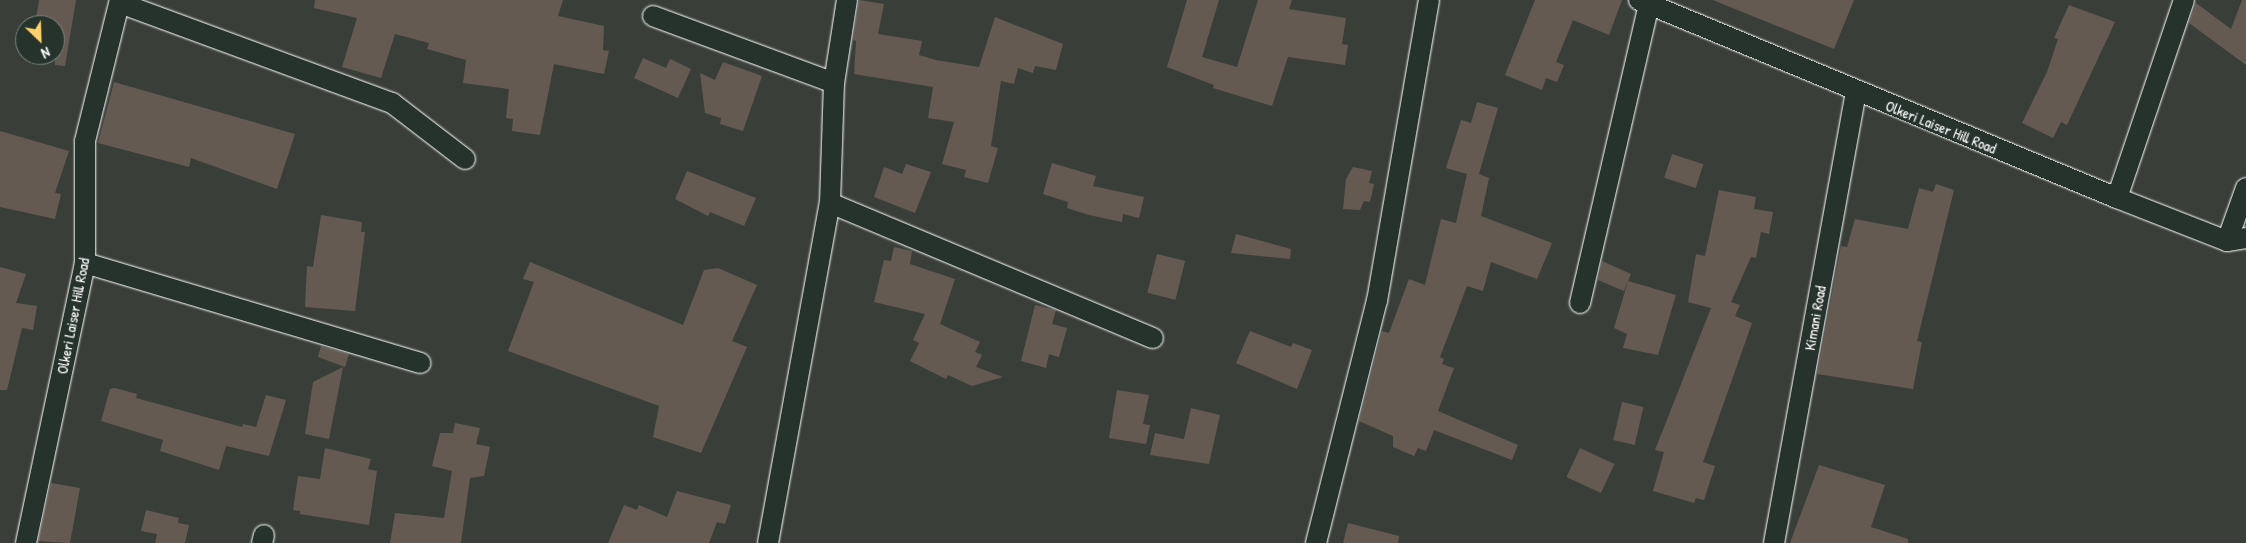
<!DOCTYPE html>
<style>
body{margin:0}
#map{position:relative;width:2246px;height:543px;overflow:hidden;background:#393f38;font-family:"Patrick Hand",sans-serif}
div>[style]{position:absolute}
.building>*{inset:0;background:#655a52;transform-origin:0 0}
.roads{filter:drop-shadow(0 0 1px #fff) drop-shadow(0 0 1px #fff)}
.street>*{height:20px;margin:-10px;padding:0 10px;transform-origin:10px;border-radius:10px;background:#26332d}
span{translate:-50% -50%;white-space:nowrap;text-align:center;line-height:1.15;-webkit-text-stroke:5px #26332d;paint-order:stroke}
.street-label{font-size:15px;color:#fff}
.north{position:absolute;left:15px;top:15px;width:50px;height:50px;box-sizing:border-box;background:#26332d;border:1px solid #7d8581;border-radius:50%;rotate:156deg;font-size:14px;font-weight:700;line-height:20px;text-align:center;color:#fff}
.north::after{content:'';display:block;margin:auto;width:18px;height:22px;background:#ffd166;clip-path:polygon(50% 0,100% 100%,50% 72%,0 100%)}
</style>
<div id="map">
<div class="building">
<i style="clip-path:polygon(39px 0,76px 0,65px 66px,55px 65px,55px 25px,35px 25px)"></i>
<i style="clip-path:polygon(315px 0,563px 0,558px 16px,604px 26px,603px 50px,609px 51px,604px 74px,554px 64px,540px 135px,512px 131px,513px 119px,506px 118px,509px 89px,463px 83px,466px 60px,427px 49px,429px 43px,395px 34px,381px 78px,342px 67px,357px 18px,314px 8px)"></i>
<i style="clip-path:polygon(859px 0,884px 4px,878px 34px,922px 41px,919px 55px,936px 60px,979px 67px,995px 17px,1063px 44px,1056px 70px,1035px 66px,1033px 73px,1018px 68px,1014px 84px,1001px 81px,991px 146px,998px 148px,988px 183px,964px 177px,966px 170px,942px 164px,954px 122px,928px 118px,933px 87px,854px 74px,856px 41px,853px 40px)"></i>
<i style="clip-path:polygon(1187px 0,1219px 0,1202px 57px,1237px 67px,1258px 0,1292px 0,1289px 9px,1346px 18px,1342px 44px,1348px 45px,1345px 65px,1288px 57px,1272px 106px,1213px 88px,1214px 85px,1167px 67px)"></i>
<i style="clip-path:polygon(1535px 0,1622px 0,1609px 35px,1573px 20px,1556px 62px,1564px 65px,1557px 82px,1546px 78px,1542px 90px,1505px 75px)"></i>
<i style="clip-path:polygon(1713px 0,1854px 0,1834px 49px)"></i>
<i style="clip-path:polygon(2242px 0,2246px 0,2246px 65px,2189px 23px,2196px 3px,2231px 29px)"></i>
<i style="clip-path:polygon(2069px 5px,2115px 22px,2067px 125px,2061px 122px,2053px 138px,2022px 123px,2047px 72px,2058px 39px,2054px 38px)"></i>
<i style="clip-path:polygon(643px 58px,666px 68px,670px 59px,691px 69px,678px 98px,634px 78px)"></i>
<i style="clip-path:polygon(723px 62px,762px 76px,743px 131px,720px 124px,721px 118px,705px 113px,700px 73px,715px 80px)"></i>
<i style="clip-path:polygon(114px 82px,295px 134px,277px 189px,191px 158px,189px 167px,98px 143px)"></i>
<i style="clip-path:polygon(1477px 102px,1498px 108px,1479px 174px,1489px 178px,1481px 216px,1552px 243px,1537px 279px,1491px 262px,1483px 291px,1467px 286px,1440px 357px,1444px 359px,1442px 364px,1454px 368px,1438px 411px,1518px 445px,1512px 460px,1434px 430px,1426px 451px,1418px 448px,1414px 456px,1393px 447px,1393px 436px,1359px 421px,1382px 331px,1389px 333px,1409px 279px,1425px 285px,1441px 219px,1456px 223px,1467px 174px,1446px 168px,1461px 120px,1471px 123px)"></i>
<i style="clip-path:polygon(0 131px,69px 151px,55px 193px,61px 194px,55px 219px,0 207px)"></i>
<i style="left:1672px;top:154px;width:33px;height:25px;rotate:18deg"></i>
<i style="clip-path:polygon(1052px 163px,1096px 176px,1093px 186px,1144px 197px,1139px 218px,1123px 214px,1122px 222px,1089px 215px,1067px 208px,1068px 202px,1043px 194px)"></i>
<i style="clip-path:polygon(906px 164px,931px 172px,915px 213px,874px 197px,884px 167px,902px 174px)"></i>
<i style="clip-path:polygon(1353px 167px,1372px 171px,1369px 183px,1374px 184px,1370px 202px,1364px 201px,1360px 210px,1343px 209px,1346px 179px)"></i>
<i style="clip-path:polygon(687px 171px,756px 198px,744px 226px,710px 212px,708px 216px,675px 199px)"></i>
<i style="clip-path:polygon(1936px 184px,1954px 190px,1917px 341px,1922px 342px,1913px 389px,1817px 374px,1841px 246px,1847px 247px,1855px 219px,1908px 229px,1919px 188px,1933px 192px)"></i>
<i style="clip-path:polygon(1719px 190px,1756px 197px,1754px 209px,1773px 212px,1769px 234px,1761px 232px,1756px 258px,1751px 257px,1731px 302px,1740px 305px,1735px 316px,1752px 323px,1703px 462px,1715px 466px,1704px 500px,1696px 498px,1694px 503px,1653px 491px,1664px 452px,1655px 450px,1711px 308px,1688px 302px,1696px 254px,1705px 256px)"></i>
<i style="clip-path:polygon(321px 215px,362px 222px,361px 232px,365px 232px,355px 311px,305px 307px,307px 266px,313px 267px)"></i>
<i style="clip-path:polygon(1236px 234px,1291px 249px,1290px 259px,1231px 253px)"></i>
<i style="clip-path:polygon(894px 247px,912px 251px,910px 264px,955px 279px,940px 324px,980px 342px,975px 352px,982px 355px,976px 367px,1003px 377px,972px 386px,948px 375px,946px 379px,910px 361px,919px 343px,913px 340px,925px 314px,874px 302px,884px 260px,891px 261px)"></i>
<i style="left:1157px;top:254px;width:29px;height:40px;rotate:14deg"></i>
<i style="clip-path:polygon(1602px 261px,1631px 274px,1624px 291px,1598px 280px)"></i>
<i style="clip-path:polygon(530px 262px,683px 325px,704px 270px,718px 268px,757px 285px,732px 341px,747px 347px,701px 453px,653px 437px,659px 406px,508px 351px,534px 282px,523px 279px)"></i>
<i style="clip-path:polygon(0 267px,26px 274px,16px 303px,37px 306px,33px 330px,22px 328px,7px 390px,0 390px)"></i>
<i style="clip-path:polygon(1628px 281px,1676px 295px,1658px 355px,1623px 348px,1627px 334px,1614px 328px)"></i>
<i style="clip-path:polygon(1035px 305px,1056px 310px,1052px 324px,1067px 328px,1059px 357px,1049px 354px,1046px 368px,1021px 361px)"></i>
<i style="clip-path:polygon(1250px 331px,1291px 347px,1293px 343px,1312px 350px,1297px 389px,1236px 363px)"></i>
<i style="clip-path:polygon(321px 346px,349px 354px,345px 367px,318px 357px)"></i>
<i style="clip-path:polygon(343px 367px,329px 439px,305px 434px,313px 382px)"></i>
<i style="clip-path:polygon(115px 388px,137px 394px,136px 398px,242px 427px,243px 424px,256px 427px,266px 395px,286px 400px,269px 456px,226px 446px,219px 470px,160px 451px,163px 440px,101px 421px,110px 389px)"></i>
<i style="clip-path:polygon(1117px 390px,1149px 395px,1143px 424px,1150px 425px,1146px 444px,1109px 438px)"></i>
<i style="left:1622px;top:402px;width:22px;height:39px;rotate:13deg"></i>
<i style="clip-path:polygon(1191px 408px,1220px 415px,1209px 464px,1150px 455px,1155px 433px,1184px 439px)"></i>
<i style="clip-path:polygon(455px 423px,480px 428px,476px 444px,490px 447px,484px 476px,470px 478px,461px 543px,390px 543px,395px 513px,444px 518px,452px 471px,432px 466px,440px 433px,453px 433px)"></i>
<i style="clip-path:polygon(325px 448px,371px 459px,368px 469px,377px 471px,369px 525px,300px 514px,300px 511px,293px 510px,298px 476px,320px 479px)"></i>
<i style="left:1580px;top:448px;width:38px;height:32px;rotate:25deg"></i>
<i style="clip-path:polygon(1819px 465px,1885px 485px,1871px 527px,1908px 539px,1908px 543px,1790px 543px)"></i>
<i style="clip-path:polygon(51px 483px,80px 488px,70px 543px,38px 541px)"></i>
<i style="clip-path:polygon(677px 491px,731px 505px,725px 524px,717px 522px,709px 543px,608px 543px,624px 505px,637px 510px,639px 505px,667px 517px)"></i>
<i style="clip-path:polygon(146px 510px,179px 518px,178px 523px,189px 525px,185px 543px,155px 543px,157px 534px,141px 531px)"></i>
<i style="clip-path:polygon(1348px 523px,1399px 536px,1398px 543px,1343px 543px)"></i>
</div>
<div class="roads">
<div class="street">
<i style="left:1639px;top:0;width:517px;rotate:22.5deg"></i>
<i style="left:2117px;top:198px;width:118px;rotate:21.4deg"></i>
<i style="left:2227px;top:241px;width:19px;rotate:-9deg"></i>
<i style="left:120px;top:3px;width:290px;rotate:20.2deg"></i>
<i style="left:392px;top:103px;width:92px;rotate:37.5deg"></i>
<i style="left:653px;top:16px;width:193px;rotate:20.3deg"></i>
<i style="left:2117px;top:198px;width:209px;rotate:-71.3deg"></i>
<i style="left:830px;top:203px;width:350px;rotate:22.7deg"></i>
<i style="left:2227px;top:241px;width:56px;rotate:-70.3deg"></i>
<i style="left:85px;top:263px;width:350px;rotate:16.6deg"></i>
<i style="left:1580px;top:303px;width:306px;rotate:-77deg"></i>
<i style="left:26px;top:543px;width:286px;rotate:-78.1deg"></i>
<i style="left:85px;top:263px;width:122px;rotate:-90deg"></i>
<i style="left:85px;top:141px;width:145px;rotate:-76.1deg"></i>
<i style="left:262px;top:543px;width:8px;rotate:-76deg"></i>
<i style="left:768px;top:543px;width:346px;rotate:-79.7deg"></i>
<i style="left:830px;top:203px;width:120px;rotate:-88.1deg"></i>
<i style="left:834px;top:83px;width:84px;rotate:-81.1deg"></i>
<i style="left:1316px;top:543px;width:250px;rotate:-75.9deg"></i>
<i style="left:1377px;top:301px;width:305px;rotate:-80.2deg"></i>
<i style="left:1774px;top:543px;width:457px;rotate:-79.7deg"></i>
</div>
</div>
<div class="street-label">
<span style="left:1941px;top:127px;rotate:22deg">Olkeri Laiser Hill Road</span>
<span style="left:73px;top:316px;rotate:-79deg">Olkeri Laiser Hill Road</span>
<span style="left:1815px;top:318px;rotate:-80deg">Kimani Road</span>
</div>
<div class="north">N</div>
</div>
